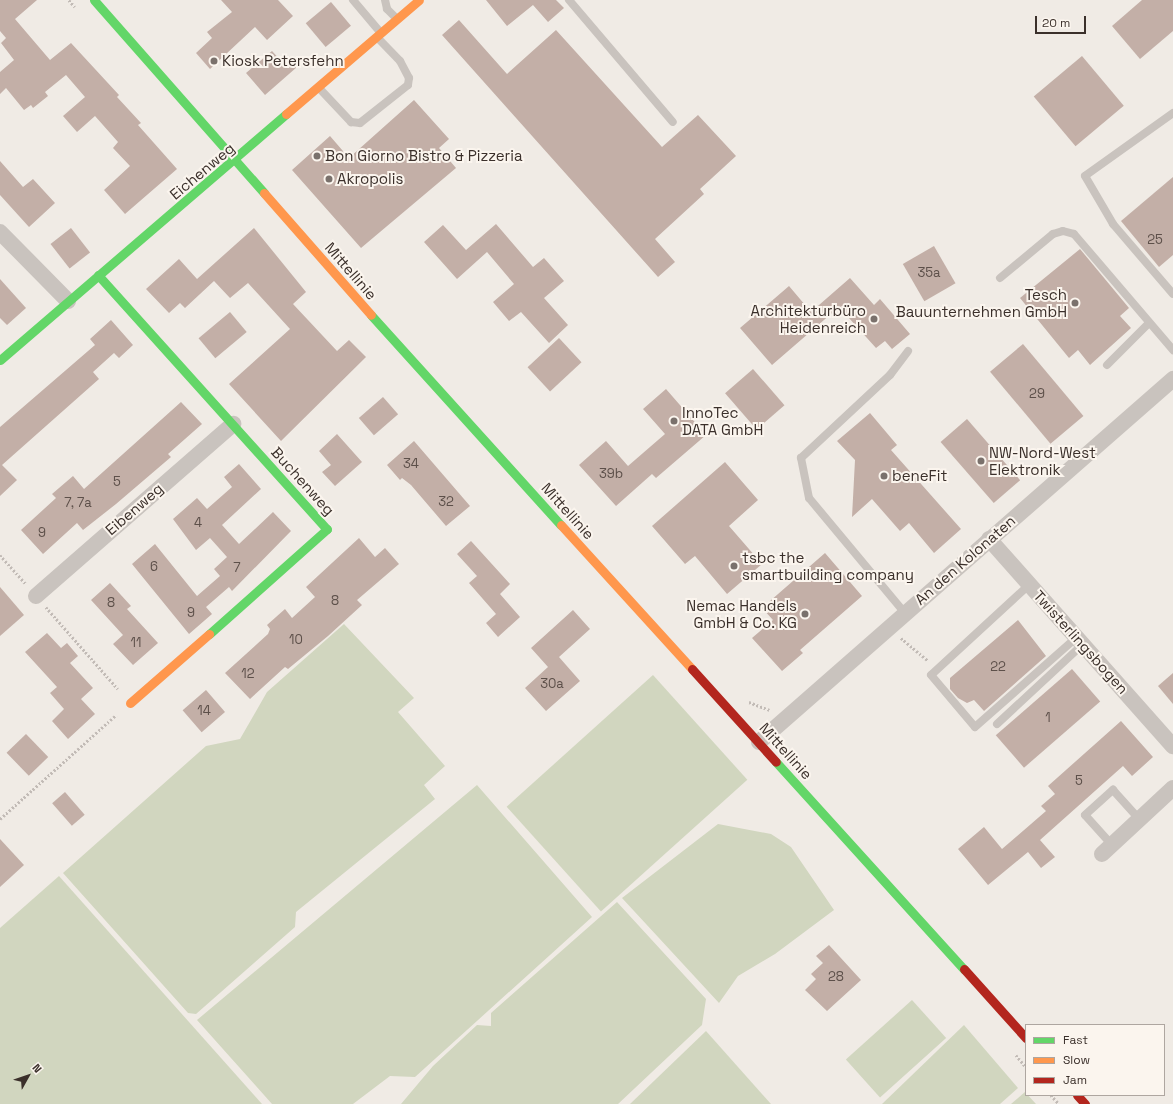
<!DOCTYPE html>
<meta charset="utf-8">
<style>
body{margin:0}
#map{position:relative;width:1173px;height:1104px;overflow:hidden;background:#f0ebe5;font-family:"Space Grotesk",sans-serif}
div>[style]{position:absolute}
.green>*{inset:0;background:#d1d6bf;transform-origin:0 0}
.building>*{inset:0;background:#c3afa7;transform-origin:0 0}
.path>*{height:2.5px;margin-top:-1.25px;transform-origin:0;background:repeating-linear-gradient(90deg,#c2bbb6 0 2px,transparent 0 4px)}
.lane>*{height:8px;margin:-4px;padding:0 4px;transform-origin:4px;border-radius:4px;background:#c9c3be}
.street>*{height:16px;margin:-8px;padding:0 8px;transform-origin:8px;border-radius:8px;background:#c9c3be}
.fast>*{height:9px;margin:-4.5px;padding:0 4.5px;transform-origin:4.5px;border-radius:4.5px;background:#63d668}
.slow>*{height:9px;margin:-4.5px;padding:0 4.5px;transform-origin:4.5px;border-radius:4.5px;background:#ff974d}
.jam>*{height:9px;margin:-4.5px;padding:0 4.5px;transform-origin:4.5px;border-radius:4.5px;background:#b3261e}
.dots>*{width:11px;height:11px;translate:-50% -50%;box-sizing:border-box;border:2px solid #fbf5ee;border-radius:50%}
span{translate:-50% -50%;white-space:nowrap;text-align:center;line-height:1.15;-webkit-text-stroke:4px #fbf5ee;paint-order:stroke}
.number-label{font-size:13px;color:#5d504a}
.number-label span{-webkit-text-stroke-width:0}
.poi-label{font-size:15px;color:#3b302b}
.left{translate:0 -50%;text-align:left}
.right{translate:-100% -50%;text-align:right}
.street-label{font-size:15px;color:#3b302b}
.legend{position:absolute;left:1025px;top:1024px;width:140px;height:72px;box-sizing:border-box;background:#fbf5ee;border:1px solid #aea6a0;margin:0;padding:5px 7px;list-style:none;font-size:12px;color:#3b302b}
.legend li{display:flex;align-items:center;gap:8px;height:20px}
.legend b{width:20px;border:1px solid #aea6a0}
.north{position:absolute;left:8px;top:1056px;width:40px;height:40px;-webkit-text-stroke:3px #fbf5ee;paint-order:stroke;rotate:50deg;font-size:11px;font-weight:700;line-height:16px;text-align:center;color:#3b302b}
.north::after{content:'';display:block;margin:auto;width:14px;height:18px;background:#3b302b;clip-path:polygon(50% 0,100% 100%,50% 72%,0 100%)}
.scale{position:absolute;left:1035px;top:16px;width:51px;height:18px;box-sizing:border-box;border:2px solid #3b302b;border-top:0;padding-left:5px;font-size:12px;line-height:14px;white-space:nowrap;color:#3b302b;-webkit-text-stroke:3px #fbf5ee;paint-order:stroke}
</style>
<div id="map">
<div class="green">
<i style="clip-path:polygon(344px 624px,414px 698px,398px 712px,445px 766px,424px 785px,435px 799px,296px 912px,295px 927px,196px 1014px,188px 1013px,63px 873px,206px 746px,240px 739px,267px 692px)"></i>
<i style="left:653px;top:675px;width:141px;height:197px;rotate:48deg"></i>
<i style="clip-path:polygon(477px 785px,592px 917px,415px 1077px,390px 1076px,353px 1104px,272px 1104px,197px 1020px)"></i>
<i style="clip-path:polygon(718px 824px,771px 834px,791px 847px,834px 910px,775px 954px,738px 976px,719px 1003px,622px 898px)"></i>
<i style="clip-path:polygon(59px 876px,262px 1104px,0 1104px,0 928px)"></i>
<i style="clip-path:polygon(617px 902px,706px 999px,702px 1025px,618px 1104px,401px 1104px,433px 1066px,477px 1025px,491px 1026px,491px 1013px)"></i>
<i style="left:912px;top:1000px;width:51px;height:89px;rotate:48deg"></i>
<i style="clip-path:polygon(964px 1025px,1018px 1088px,1000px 1104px,882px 1104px)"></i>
<i style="clip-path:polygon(706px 1031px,771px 1104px,630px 1104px)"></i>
<i style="clip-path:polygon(1025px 1092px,1036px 1104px,1011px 1104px)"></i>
</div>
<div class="building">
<i style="clip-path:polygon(0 0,37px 0,15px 19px,50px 60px,71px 43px,119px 95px,117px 97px,141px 123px,138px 125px,177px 169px,125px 214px,104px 190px,130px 166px,113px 148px,118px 142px,95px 116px,77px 132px,63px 116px,85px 97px,66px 75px,45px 92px,48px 96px,33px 108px,31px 105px,24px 110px,6px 88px,0 94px,0 72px,14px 60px,1px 43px,6px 38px,0 31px)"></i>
<i style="clip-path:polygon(221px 0,278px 0,293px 16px,267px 40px,255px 27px,210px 69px,196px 53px,212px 38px,207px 32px,232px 12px)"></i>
<i style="clip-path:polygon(486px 0,556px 0,564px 8px,548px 22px,533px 5px,507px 26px)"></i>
<i style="clip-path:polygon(1142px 0,1173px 0,1173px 31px,1140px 59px,1112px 26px)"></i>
<i style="left:331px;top:2px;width:31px;height:33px;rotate:50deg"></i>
<i style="clip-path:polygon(459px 20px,507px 74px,556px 30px,662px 147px,698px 115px,736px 156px,700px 189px,704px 194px,655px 239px,675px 262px,658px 277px,442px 35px)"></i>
<i style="clip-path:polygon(272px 51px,282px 62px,289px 56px,297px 67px,265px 95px,246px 73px)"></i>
<i style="left:1082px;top:56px;width:65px;height:63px;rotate:50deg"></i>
<i style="clip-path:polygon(414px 100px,449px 139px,439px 148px,456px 168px,361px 248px,292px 170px,330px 136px,349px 158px)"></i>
<i style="clip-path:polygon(0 161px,23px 187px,33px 179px,55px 203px,29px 227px,0 195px)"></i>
<i style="clip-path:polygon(1173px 177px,1173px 255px,1159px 267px,1121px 221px)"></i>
<i style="clip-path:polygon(496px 224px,533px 267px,544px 258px,564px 281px,544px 298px,568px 325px,549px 343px,521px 312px,509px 321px,493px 302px,514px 284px,487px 252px,457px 279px,424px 242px,443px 225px,466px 250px)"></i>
<i style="left:71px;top:228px;width:31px;height:26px;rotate:52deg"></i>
<i style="clip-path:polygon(254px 228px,306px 292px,293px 304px,337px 351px,349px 340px,366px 357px,281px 441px,229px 384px,290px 329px,248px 283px,230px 298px,214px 281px,185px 308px,180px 303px,169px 313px,146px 289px,179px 259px,197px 279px)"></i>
<i style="left:934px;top:246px;width:43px;height:36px;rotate:60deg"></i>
<i style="clip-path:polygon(1080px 249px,1129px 308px,1120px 316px,1131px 328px,1090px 365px,1078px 350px,1069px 358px,1020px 298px)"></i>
<i style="clip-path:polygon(850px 278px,874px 305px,880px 299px,910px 334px,892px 349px,885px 341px,876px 348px,839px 307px,772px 365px,740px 328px,789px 286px,811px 312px)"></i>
<i style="clip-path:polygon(0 279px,26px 308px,7px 325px,0 318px)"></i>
<i style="left:230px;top:312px;width:26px;height:41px;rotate:50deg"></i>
<i style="clip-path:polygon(111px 320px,133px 345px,119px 358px,114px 353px,93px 372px,99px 379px,2px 465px,17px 480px,0 496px,0 427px,95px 345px,90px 339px)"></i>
<i style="left:559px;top:338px;width:33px;height:43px;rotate:47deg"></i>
<i style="left:1023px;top:344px;width:94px;height:43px;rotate:50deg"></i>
<i style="left:753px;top:369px;width:48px;height:37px;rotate:49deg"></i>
<i style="clip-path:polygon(666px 389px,706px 435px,656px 478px,652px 474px,616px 506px,579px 465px,606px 441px,628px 466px,665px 434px,643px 409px)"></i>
<i style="left:383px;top:397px;width:23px;height:32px;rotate:49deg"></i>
<i style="clip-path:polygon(181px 402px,202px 424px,168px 454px,171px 457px,116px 504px,83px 530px,77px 523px,43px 554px,21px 530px,56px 498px,52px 494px,73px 476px,84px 489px)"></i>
<i style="clip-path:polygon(870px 413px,897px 445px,891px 450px,961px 529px,934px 553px,909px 523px,900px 531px,872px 499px,852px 517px,855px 460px,837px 441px)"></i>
<i style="left:967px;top:419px;width:81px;height:35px;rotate:49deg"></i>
<i style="clip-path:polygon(337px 434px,362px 462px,335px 486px,322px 472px,331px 465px,319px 451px)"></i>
<i style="clip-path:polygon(414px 441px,470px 506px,446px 526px,411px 485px,402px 478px,400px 480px,387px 465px)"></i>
<i style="clip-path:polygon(725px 462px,758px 500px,729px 526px,762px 564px,727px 594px,695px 556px,685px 564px,652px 526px)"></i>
<i style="clip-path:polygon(239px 464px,261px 489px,222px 525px,239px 544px,273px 512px,291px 531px,232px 591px,229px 587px,206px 607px,212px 614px,189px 634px,132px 564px,155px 544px,197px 596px,220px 576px,214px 569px,227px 557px,210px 538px,196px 550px,173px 519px,197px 498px,207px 509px,232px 487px,224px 477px)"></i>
<i style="clip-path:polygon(359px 538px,375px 557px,385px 548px,399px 564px,357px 600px,362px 605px,328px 636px,288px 669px,285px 667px,250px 699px,225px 673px,268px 634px,270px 629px,267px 625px,285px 609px,292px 618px,315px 597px,306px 587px)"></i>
<i style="clip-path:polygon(471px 541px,510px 584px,500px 594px,520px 617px,498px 637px,486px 623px,496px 614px,469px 583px,477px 576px,457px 554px)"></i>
<i style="clip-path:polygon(825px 553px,862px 596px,800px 650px,803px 653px,782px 671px,752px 638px,773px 620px,762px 608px)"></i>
<i style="clip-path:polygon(110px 583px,131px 606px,127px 609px,158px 643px,133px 665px,113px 644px,123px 635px,91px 600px)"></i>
<i style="clip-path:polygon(0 587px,24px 615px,0 636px)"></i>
<i style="clip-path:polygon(573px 610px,590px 629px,559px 657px,580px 681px,546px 711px,525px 688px,548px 667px,531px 648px)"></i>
<i style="clip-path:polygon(1018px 620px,1046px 656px,984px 711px,974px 700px,967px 703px,958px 698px,950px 689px,950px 678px)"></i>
<i style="clip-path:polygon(47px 633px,61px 648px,67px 643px,78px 656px,70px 663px,93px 688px,81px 699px,95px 714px,68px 739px,52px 721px,64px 709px,50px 693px,57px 687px,25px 652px)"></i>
<i style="left:1072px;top:669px;width:43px;height:101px;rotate:49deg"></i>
<i style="clip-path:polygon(1173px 673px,1173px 704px,1158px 686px)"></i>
<i style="left:206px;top:690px;width:29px;height:31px;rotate:49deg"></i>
<i style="clip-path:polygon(1121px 721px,1153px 757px,1132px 776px,1123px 766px,1040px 840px,1055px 857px,1041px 868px,1028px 852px,988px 885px,958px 849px,984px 827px,1002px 849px,1046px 811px,1041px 806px,1055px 794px,1048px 786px)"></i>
<i style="left:26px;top:734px;width:32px;height:27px;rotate:46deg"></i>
<i style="left:65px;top:792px;width:30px;height:17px;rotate:49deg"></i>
<i style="clip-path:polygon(0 839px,24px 865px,0 887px)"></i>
<i style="clip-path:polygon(829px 945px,861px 980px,827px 1011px,805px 990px,816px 979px,811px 974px,823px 963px,816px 956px)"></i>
</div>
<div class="path">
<i style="left:69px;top:0;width:9px;rotate:49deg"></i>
<i style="left:0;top:555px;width:39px;rotate:48deg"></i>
<i style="left:46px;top:607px;width:109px;rotate:48.7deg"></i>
<i style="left:901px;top:638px;width:35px;rotate:40deg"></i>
<i style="left:749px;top:702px;width:22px;rotate:21deg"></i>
<i style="left:0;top:819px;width:156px;rotate:-41.9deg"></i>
<i style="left:1016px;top:1055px;width:16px;rotate:50deg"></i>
<i style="left:1051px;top:1095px;width:12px;rotate:48deg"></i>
</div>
<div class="lane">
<i style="left:353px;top:0;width:43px;rotate:49.7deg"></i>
<i style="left:385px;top:0;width:9px;rotate:77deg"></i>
<i style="left:387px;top:9px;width:14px;rotate:45deg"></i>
<i style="left:569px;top:0;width:160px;rotate:49.6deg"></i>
<i style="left:319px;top:88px;width:47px;rotate:46.7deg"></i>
<i style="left:351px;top:122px;width:9px;rotate:6deg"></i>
<i style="left:360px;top:123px;width:61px;rotate:-38.4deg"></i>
<i style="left:408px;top:85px;width:7px;rotate:-82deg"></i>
<i style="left:409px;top:78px;width:19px;rotate:-118deg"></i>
<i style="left:400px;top:61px;width:33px;rotate:-134deg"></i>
<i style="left:1173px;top:113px;width:108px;rotate:144.4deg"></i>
<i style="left:1085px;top:176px;width:56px;rotate:59.7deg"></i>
<i style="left:1113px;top:224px;width:92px;rotate:49.4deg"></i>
<i style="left:1000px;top:278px;width:69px;rotate:-39.7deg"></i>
<i style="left:1053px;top:234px;width:10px;rotate:-17deg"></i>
<i style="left:1063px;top:231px;width:11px;rotate:15deg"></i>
<i style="left:1074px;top:234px;width:153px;rotate:49.5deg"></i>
<i style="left:1107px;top:365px;width:59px;rotate:-45deg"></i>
<i style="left:1030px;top:584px;width:134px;rotate:137.4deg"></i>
<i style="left:931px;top:675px;width:68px;rotate:49.8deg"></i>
<i style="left:975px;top:727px;width:136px;rotate:-41.4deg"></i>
<i style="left:904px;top:612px;width:148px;rotate:-129.8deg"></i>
<i style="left:809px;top:498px;width:41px;rotate:-101.3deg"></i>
<i style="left:801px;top:458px;width:122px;rotate:-43deg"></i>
<i style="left:890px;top:375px;width:30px;rotate:-53deg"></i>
<i style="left:997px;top:724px;width:117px;rotate:-42.9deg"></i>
<i style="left:1112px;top:845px;width:40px;rotate:-132deg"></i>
<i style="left:1085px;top:815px;width:38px;rotate:-42deg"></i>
<i style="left:1113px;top:790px;width:39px;rotate:48deg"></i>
</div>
<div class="street">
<i style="left:0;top:232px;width:97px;rotate:45.4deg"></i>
<i style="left:989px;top:539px;width:277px;rotate:48.4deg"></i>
<i style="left:36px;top:596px;width:262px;rotate:-41.1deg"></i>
<i style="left:759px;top:742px;width:551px;rotate:-41.24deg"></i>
<i style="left:1102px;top:854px;width:97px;rotate:-42.9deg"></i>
</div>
<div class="fast">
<i style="left:94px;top:0;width:257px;rotate:48.6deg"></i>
<i style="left:98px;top:275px;width:342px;rotate:48deg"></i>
<i style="left:327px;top:529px;width:158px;rotate:138.3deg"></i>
<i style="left:371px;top:315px;width:283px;rotate:47.9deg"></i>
<i style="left:0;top:360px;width:377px;rotate:-40.7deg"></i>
<i style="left:776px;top:762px;width:280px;rotate:47.8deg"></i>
</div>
<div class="slow">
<i style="left:286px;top:114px;width:175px;rotate:-40.6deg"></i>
<i style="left:264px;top:193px;width:162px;rotate:48.7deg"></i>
<i style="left:561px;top:525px;width:195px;rotate:47.7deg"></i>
<i style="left:130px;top:703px;width:105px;rotate:-41.1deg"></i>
</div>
<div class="jam">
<i style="left:692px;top:669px;width:125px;rotate:47.9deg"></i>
<i style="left:964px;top:969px;width:93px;rotate:48.1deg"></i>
<i style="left:1077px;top:1095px;width:12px;rotate:48deg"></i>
</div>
<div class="dots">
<i style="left:214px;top:61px;background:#7a716c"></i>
<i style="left:317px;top:156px;background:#7a716c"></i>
<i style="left:329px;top:179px;background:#7a716c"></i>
<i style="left:1075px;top:303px;background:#7a716c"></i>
<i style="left:874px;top:319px;background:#7a716c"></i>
<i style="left:674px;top:421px;background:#7a716c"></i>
<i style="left:981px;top:461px;background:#7a716c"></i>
<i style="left:884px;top:476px;background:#7a716c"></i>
<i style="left:734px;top:566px;background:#7a716c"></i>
<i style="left:805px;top:614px;background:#7a716c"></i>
</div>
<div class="number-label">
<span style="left:1155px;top:240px">25</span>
<span style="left:929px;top:273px">35a</span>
<span style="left:1037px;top:394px">29</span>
<span style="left:411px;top:464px">34</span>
<span style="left:611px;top:474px">39b</span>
<span style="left:117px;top:482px">5</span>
<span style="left:446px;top:502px">32</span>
<span style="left:78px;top:503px">7, 7a</span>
<span style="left:198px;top:523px">4</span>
<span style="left:42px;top:533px">9</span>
<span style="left:154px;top:567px">6</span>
<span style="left:237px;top:568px">7</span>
<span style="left:335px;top:601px">8</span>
<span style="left:111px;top:603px">8</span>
<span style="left:191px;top:613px">9</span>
<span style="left:296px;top:640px">10</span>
<span style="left:136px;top:643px">11</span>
<span style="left:998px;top:667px">22</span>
<span style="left:248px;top:674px">12</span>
<span style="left:552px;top:684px">30a</span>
<span style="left:204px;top:711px">14</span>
<span style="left:1048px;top:718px">1</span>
<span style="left:1079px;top:781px">5</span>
<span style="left:836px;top:977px">28</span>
</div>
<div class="poi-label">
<span class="left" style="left:222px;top:61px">Kiosk Petersfehn</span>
<span class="left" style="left:325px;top:156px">Bon Giorno Bistro &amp; Pizzeria</span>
<span class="left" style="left:337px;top:179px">Akropolis</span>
<span class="right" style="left:1067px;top:303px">Tesch<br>Bauunternehmen GmbH</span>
<span class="right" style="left:866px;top:319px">Architekturbüro<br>Heidenreich</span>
<span class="left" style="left:682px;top:421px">InnoTec<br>DATA GmbH</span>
<span class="left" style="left:989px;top:461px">NW-Nord-West<br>Elektronik</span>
<span class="left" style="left:892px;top:476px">beneFit</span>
<span class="left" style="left:742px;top:566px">tsbc the<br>smartbuilding company</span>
<span class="right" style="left:797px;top:614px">Nemac Handels<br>GmbH &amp; Co. KG</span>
</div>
<div class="street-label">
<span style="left:202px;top:171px;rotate:-40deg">Eichenweg</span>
<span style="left:351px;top:271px;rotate:49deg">Mittellinie</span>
<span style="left:303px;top:481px;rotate:48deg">Buchenweg</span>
<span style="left:134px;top:509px;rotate:-41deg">Eibenweg</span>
<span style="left:568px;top:511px;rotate:48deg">Mittellinie</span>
<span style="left:965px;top:560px;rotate:-41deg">An den Kolonaten</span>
<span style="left:1081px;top:642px;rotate:48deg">Twisterlingsbogen</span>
<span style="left:786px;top:751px;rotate:48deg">Mittellinie</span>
</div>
<ul class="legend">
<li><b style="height:5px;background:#63d668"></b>Fast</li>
<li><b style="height:5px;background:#ff974d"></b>Slow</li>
<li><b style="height:5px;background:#b3261e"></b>Jam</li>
</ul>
<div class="north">N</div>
<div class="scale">20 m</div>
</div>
